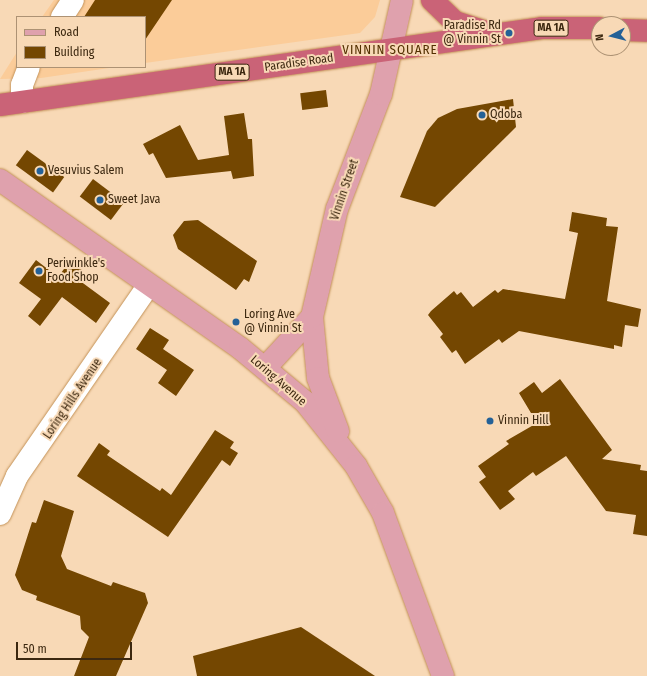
<!DOCTYPE html>
<style>
body{margin:0}
#map{position:relative;width:647px;height:676px;overflow:hidden;background:#f8d9b6;font-family:"Fira Sans Condensed",sans-serif}
div>[style]{position:absolute}
.built>*{inset:0;background:#fbcc99}
.building>*{inset:0;background:#744701;transform-origin:0 0}
.roads{filter:drop-shadow(0 0 1px #c39258) drop-shadow(0 0 1px #c39258)}
.minor>*{height:22px;margin:-11px;padding:0 11px;transform-origin:11px;border-radius:11px;background:#fff}
.major>*{height:22px;margin:-11px;padding:0 11px;transform-origin:11px;border-radius:11px;background:#dfa1ad}
.highway>*{height:22px;margin:-11px;padding:0 11px;transform-origin:11px;border-radius:11px;background:#ca6377}
.dots>*{width:11px;height:11px;translate:-50% -50%;box-sizing:border-box;border:2px solid #f8d9b6;border-radius:50%}
span{translate:-50% -50%;white-space:nowrap;text-align:center;line-height:1.15;-webkit-text-stroke:4px #f8d9b6;paint-order:stroke}
.shield-label span{padding:1px 3px;background:#f8d9b6;border:1px solid;border-radius:3px;-webkit-text-stroke-width:0}
.shield-label{font-size:11px;color:#3c2810;font-weight:700}
.poi-label{font-size:12px;color:#3c2810}
.right{translate:-100% -50%;text-align:right}
.left{translate:0 -50%;text-align:left}
.street-label{font-size:12px;color:#3c2810}
.neighbourhood-label{font-size:13px;color:#523000;letter-spacing:1px}
.legend{position:absolute;left:16px;top:16px;width:130px;height:52px;box-sizing:border-box;background:#f8d9b6;border:1px solid #ad9274;margin:0;padding:5px 7px;list-style:none;font-size:12px;color:#3c2810}
.legend li{display:flex;align-items:center;gap:8px;height:20px}
.legend b{width:20px;border:1px solid #ad9274}
.north{position:absolute;left:591px;top:16px;width:40px;height:40px;box-sizing:border-box;background:#f8d9b6;border:1px solid #ad9274;border-radius:50%;rotate:263deg;font-size:11px;font-weight:700;line-height:16px;text-align:center;color:#3c2810}
.north::after{content:'';display:block;margin:auto;width:14px;height:18px;background:#246197;clip-path:polygon(50% 0,100% 100%,50% 72%,0 100%)}
.scale{position:absolute;left:16px;top:642px;width:116px;height:18px;box-sizing:border-box;border:2px solid #3c2810;border-top:0;padding-left:5px;font-size:12px;line-height:14px;white-space:nowrap;color:#3c2810;-webkit-text-stroke:3px #f8d9b6;paint-order:stroke}
</style>
<div id="map">
<div class="built">
<i style="clip-path:polygon(54px 0,380px 0,375px 17px,360px 33px,145px 63px,145px 17px,42px 17px)"></i>
<i style="clip-path:polygon(17px 52px,17px 67px,116px 67px,41px 78px,0 79px)"></i>
</div>
<div class="building">
<i style="clip-path:polygon(95px 0,172px 0,145px 40px,145px 17px,84px 17px)"></i>
<i style="left:326px;top:90px;width:17px;height:26px;rotate:83deg"></i>
<i style="clip-path:polygon(513px 99px,516px 127px,435px 207px,400px 197px,427px 131px,438px 118px,457px 109px)"></i>
<i style="clip-path:polygon(244px 113px,248px 139px,252px 139px,254px 176px,233px 179px,231px 171px,166px 178px,153px 153px,149px 155px,143px 144px,180px 125px,198px 160px,229px 155px,224px 116px)"></i>
<i style="left:27px;top:150px;width:46px;height:19px;rotate:36deg"></i>
<i style="left:93px;top:179px;width:39px;height:22px;rotate:37deg"></i>
<i style="clip-path:polygon(572px 212px,607px 218px,606px 226px,618px 227px,607px 301px,641px 309px,638px 327px,625px 325px,622px 347px,614px 345px,614px 349px,519px 331px,502px 343px,499px 339px,465px 364px,456px 350px,452px 353px,440px 337px,443px 334px,428px 315px,431px 311px,454px 291px,457px 295px,461px 292px,473px 307px,495px 290px,498px 293px,503px 289px,565px 299px,578px 233px,569px 231px)"></i>
<i style="clip-path:polygon(198px 220px,257px 261px,249px 282px,244px 279px,236px 290px,178px 249px,173px 235px,184px 221px)"></i>
<i style="clip-path:polygon(36px 260px,58px 277px,70px 261px,82px 270px,76px 278px,110px 303px,96px 323px,62px 297px,40px 326px,28px 316px,41px 299px,19px 283px)"></i>
<i style="clip-path:polygon(150px 328px,169px 340px,163px 349px,194px 370px,176px 396px,158px 383px,167px 370px,136px 349px)"></i>
<i style="clip-path:polygon(560px 379px,612px 450px,602px 459px,641px 465px,640px 470px,647px 471px,647px 536px,633px 534px,636px 515px,606px 511px,566px 456px,536px 476px,533px 472px,508px 491px,515px 499px,500px 510px,479px 482px,486px 477px,478px 466px,509px 444px,506px 441px,537px 423px,519px 393px,534px 382px,542px 393px)"></i>
<i style="clip-path:polygon(215px 430px,234px 442px,230px 448px,238px 453px,230px 466px,222px 460px,168px 537px,77px 476px,99px 443px,110px 451px,107px 455px,160px 491px,162px 488px,171px 495px)"></i>
<i style="clip-path:polygon(44px 500px,74px 511px,61px 556px,67px 569px,111px 586px,113px 582px,145px 593px,148px 603px,116px 676px,74px 676px,89px 637px,81px 629px,80px 616px,36px 600px,37px 596px,22px 590px,15px 575px,32px 522px,36px 523px)"></i>
<i style="clip-path:polygon(301px 627px,375px 676px,197px 676px,193px 656px)"></i>
</div>
<div class="roads">
<div class="minor">
<i style="left:62px;top:17px;width:20px;rotate:-57deg"></i>
<i style="left:22px;top:102px;width:17px;rotate:-90deg"></i>
<i style="left:22px;top:85px;width:19px;rotate:-69deg"></i>
<i style="left:0;top:514px;width:42px;rotate:-65.9deg"></i>
<i style="left:17px;top:476px;width:232px;rotate:-55.4deg"></i>
</div>
<div class="major">
<i style="left:0;top:180px;width:293px;rotate:35deg"></i>
<i style="left:240px;top:348px;width:85px;rotate:39.7deg"></i>
<i style="left:305px;top:402px;width:82px;rotate:51.4deg"></i>
<i style="left:356px;top:466px;width:54px;rotate:60.1deg"></i>
<i style="left:383px;top:513px;width:174px;rotate:69.8deg"></i>
<i style="left:312px;top:317px;width:61px;rotate:84.4deg"></i>
<i style="left:318px;top:378px;width:57px;rotate:69.3deg"></i>
<i style="left:266px;top:367px;width:68px;rotate:-47.4deg"></i>
<i style="left:312px;top:317px;width:111px;rotate:-77deg"></i>
<i style="left:337px;top:209px;width:123px;rotate:-69.1deg"></i>
<i style="left:381px;top:94px;width:96px;rotate:-77.4deg"></i>
</div>
<div class="highway">
<i style="left:432px;top:0;width:32px;rotate:44deg"></i>
<i style="left:455px;top:22px;width:35px;rotate:18deg"></i>
<i style="left:623px;top:30px;width:24px;rotate:2deg"></i>
<i style="left:0;top:105px;width:547px;rotate:-8.09deg"></i>
<i style="left:542px;top:28px;width:57px"></i>
</div>
</div>
<div class="dots">
<i style="left:509px;top:33px;background:#246197"></i>
<i style="left:482px;top:115px;background:#246197"></i>
<i style="left:40px;top:171px;background:#246197"></i>
<i style="left:100px;top:200px;background:#246197"></i>
<i style="left:39px;top:271px;background:#246197"></i>
<i style="left:236px;top:322px;background:#246197"></i>
<i style="left:490px;top:421px;background:#246197"></i>
</div>
<div class="shield-label">
<span style="left:551px;top:28px">MA 1A</span>
<span style="left:232px;top:72px">MA 1A</span>
</div>
<div class="poi-label">
<span class="right" style="left:501px;top:33px">Paradise Rd<br>@ Vinnin St</span>
<span class="left" style="left:490px;top:115px">Qdoba</span>
<span class="left" style="left:48px;top:171px">Vesuvius Salem</span>
<span class="left" style="left:108px;top:200px">Sweet Java</span>
<span class="left" style="left:47px;top:271px">Periwinkle's<br>Food Shop</span>
<span class="left" style="left:244px;top:322px">Loring Ave<br>@ Vinnin St</span>
<span class="left" style="left:498px;top:421px">Vinnin Hill</span>
</div>
<div class="street-label">
<span style="left:299px;top:63px;rotate:-8deg">Paradise Road</span>
<span style="left:345px;top:190px;rotate:-71deg">Vinnin Street</span>
<span style="left:278px;top:381px;rotate:41deg">Loring Avenue</span>
<span style="left:73px;top:399px;rotate:-56deg">Loring Hills Avenue</span>
</div>
<div class="neighbourhood-label">
<span style="left:390px;top:50px">VINNIN SQUARE</span>
</div>
<ul class="legend">
<li><b style="height:5px;background:#dfa1ad"></b>Road</li>
<li><b style="height:11px;background:#744701"></b>Building</li>
</ul>
<div class="north">N</div>
<div class="scale">50 m</div>
</div>
